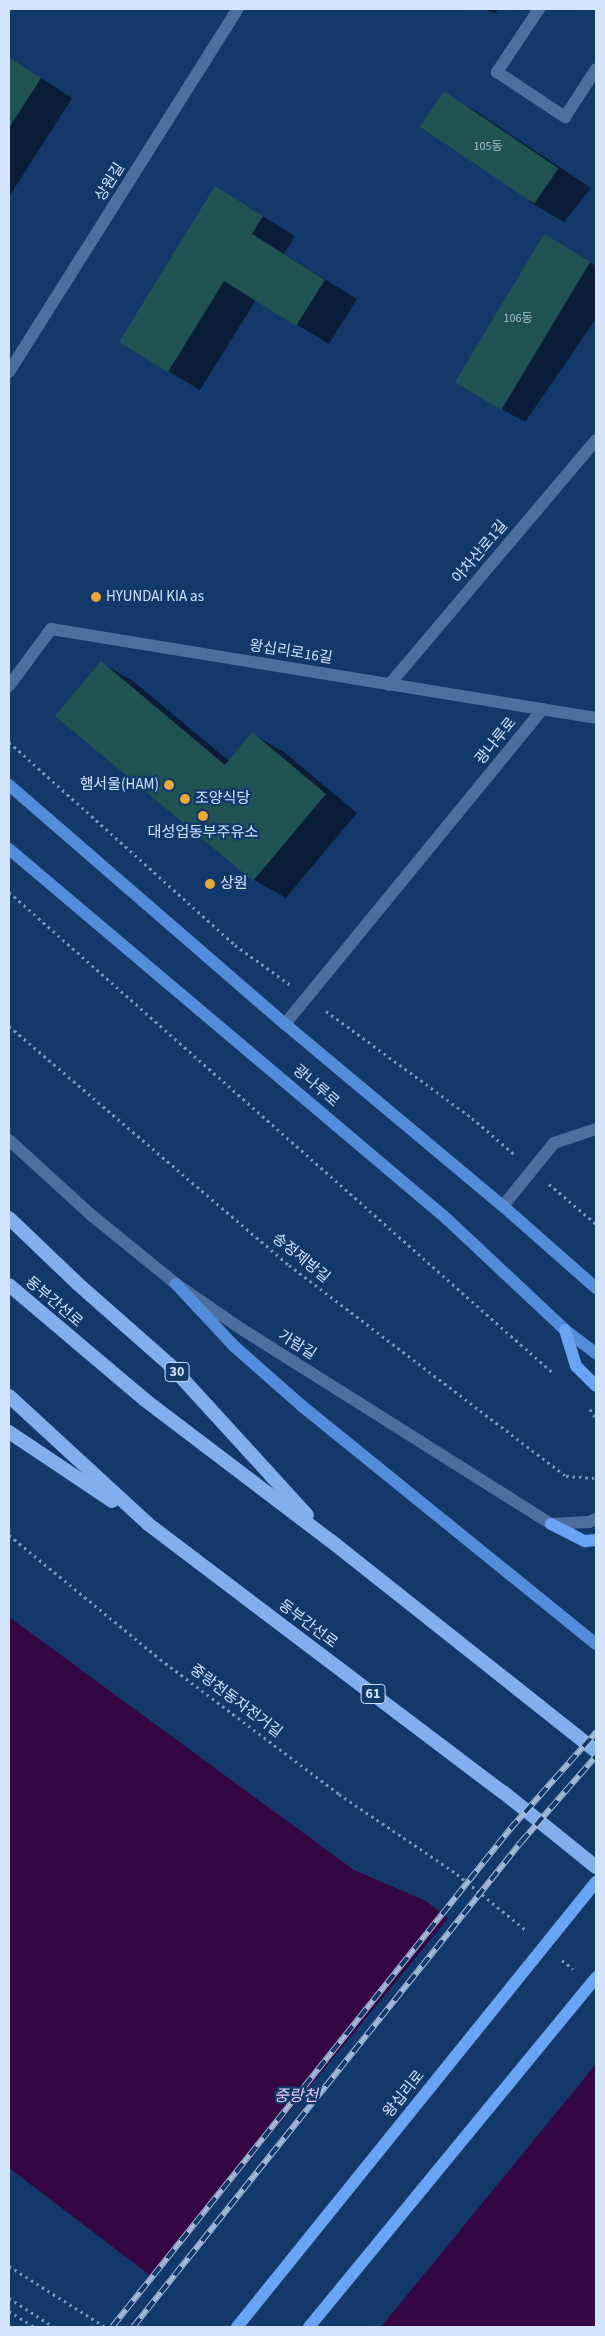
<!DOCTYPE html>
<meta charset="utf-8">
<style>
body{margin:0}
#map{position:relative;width:605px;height:2336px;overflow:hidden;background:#13386a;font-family:"Source Sans 3","Noto Sans KR",sans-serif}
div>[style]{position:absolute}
.water>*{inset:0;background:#350742}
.pier>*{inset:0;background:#13386a}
.shadow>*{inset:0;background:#0007}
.building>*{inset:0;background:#205354;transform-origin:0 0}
.path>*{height:3px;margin-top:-1.5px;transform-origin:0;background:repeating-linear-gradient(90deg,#7a94b9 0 2.5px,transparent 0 6.5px)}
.service>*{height:12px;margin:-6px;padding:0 6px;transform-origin:6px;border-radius:6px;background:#4d6fa0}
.minor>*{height:12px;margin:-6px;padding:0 6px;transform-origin:6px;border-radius:6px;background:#4d6fa0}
.tertiary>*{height:12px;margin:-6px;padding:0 6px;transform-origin:6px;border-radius:6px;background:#4d6fa0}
.secondary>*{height:12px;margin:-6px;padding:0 6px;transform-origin:6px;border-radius:6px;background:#558cda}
.primary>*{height:12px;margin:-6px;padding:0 6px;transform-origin:6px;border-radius:6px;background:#6ba3f3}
.trunk>*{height:14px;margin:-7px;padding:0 7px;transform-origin:7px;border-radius:7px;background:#81aeed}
.rail>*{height:5.5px;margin-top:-2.75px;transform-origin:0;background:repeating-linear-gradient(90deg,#13386a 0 11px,#a2b8d7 0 22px);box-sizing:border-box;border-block:1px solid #a2b8d7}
.primary-bridge>*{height:12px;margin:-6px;padding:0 6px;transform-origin:6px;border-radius:6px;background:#6ba3f3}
.dots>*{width:14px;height:14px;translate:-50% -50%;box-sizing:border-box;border:2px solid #13386a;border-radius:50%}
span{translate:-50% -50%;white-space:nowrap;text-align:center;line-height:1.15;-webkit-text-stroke:4.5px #13386a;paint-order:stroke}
.number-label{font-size:12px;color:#a6c0d3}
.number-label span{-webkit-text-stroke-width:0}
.shield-label span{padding:1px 4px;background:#13386a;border:1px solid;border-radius:4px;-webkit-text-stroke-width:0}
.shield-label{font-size:14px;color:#d3e4fd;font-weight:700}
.street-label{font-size:15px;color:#d3e4fd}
.poi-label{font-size:15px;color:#d3e4fd}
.left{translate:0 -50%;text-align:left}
.right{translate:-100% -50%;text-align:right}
.water-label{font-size:16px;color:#eccdf7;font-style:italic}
.frame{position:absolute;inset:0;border:10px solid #d3e4fd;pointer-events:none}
</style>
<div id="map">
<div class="water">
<i style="clip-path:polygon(9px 1617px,354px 1870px,426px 1901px,596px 2034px,596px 2327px,218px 2327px,9px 2168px)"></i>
</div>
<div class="pier">
<i style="clip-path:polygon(450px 1916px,596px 2031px,596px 2064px,381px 2327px,214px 2327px,151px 2279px)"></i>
</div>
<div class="shadow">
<i style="clip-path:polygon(486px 9px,498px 9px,495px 14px)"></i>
<i style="clip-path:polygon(9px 57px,72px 98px,9px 197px)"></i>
<i style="clip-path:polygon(445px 93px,477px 112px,591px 188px,564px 222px,531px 203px)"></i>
<i style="clip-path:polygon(248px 207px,295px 236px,284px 254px,357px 299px,329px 344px,256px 300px,200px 390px,168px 371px)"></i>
<i style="clip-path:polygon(577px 255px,596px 266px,596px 319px,525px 422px,492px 404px)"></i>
<i style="clip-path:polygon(101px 663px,133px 681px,229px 761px,252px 734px,284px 752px,357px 813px,286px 898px,254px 880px)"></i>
</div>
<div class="building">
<i style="clip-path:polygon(9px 57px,41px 78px,9px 128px)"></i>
<i style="left:444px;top:91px;width:138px;height:43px;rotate:34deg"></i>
<i style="clip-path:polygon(215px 186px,263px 216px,252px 234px,325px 280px,296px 326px,224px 281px,168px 372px,119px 342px)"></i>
<i style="left:544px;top:234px;width:54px;height:173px;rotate:31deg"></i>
<i style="clip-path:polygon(101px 661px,225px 765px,252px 732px,326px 794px,253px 881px,55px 716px)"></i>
</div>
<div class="path">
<i style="left:9px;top:742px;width:304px;rotate:41.9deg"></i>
<i style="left:235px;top:945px;width:67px;rotate:35.8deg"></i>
<i style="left:9px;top:892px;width:725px;rotate:41.48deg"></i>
<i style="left:326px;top:1011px;width:181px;rotate:36.2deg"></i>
<i style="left:472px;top:1118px;width:55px;rotate:40.6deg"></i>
<i style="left:9px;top:1026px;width:368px;rotate:40.5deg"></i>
<i style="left:289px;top:1265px;width:348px;rotate:37.3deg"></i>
<i style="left:566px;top:1476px;width:30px;rotate:4deg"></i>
<i style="left:549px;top:1184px;width:62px;rotate:40.4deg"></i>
<i style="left:590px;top:1409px;width:12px;rotate:59deg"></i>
<i style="left:9px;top:1535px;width:195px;rotate:39.4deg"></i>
<i style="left:160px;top:1659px;width:224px;rotate:37deg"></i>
<i style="left:339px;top:1794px;width:143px;rotate:34.1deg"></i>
<i style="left:457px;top:1874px;width:90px;rotate:39.2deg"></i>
<i style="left:562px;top:1960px;width:14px;rotate:39deg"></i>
<i style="left:9px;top:2266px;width:114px;rotate:32.4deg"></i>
<i style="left:9px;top:2298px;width:54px;rotate:32.8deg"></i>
<i style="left:9px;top:2311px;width:31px;rotate:32deg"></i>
</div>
<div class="service">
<i style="left:539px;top:9px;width:76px;rotate:123.7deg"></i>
<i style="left:497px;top:72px;width:82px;rotate:33.5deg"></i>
<i style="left:565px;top:117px;width:57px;rotate:-57.1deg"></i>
</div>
<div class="minor">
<i style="left:9px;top:372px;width:429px;rotate:-57.8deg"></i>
<i style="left:389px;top:685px;width:321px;rotate:-49.8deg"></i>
<i style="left:9px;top:686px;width:71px;rotate:-53.6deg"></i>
<i style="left:51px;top:629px;width:552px;rotate:9.27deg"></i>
<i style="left:285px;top:1024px;width:407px;rotate:-50.7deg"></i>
<i style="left:503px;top:1206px;width:81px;rotate:-51deg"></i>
<i style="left:554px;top:1143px;width:44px;rotate:-18.4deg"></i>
</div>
<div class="tertiary">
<i style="left:9px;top:1140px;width:110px;rotate:42.4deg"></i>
<i style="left:90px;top:1214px;width:111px;rotate:39.1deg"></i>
<i style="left:176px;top:1284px;width:81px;rotate:34.5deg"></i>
<i style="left:243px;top:1330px;width:364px;rotate:32.2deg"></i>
<i style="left:551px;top:1524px;width:38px;rotate:-3deg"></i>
<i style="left:589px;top:1522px;width:8px;rotate:-23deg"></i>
</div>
<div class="secondary">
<i style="left:9px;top:785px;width:365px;rotate:40.9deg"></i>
<i style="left:285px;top:1024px;width:284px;rotate:39.9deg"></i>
<i style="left:503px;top:1206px;width:124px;rotate:41.4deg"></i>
<i style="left:9px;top:849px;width:573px;rotate:40.19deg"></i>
<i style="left:447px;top:1219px;width:162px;rotate:43.2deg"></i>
<i style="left:565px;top:1330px;width:39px;rotate:37deg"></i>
<i style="left:176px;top:1284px;width:85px;rotate:46.9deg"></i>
<i style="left:234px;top:1346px;width:91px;rotate:41.4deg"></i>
<i style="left:302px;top:1406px;width:378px;rotate:39deg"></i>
</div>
<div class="primary">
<i style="left:565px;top:1330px;width:38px;rotate:73deg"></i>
<i style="left:576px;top:1366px;width:28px;rotate:45deg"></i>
<i style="left:551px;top:1524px;width:38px;rotate:27deg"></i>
<i style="left:585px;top:1541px;width:11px;rotate:-5deg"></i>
</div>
<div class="trunk">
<i style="left:9px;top:1218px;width:95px;rotate:43.7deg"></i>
<i style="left:78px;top:1284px;width:123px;rotate:41.4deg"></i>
<i style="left:170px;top:1365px;width:203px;rotate:47.6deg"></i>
<i style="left:9px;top:1285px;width:178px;rotate:40.2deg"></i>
<i style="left:145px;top:1400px;width:233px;rotate:37.2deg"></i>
<i style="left:331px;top:1541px;width:338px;rotate:38.4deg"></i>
<i style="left:9px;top:1396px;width:189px;rotate:42.6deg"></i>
<i style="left:148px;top:1524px;width:445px;rotate:37.1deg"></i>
<i style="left:503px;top:1792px;width:119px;rotate:38.9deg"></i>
<i style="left:9px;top:1432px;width:124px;rotate:33.8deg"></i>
</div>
<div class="rail">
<i style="left:112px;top:2327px;width:638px;rotate:-51.37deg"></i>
<i style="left:510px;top:1829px;width:130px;rotate:-48.4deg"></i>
<i style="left:133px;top:2327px;width:621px;rotate:-51.34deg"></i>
<i style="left:521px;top:1842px;width:114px;rotate:-48.9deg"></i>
</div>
<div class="primary-bridge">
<i style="left:237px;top:2327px;width:572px;rotate:-51.11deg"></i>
<i style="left:309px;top:2327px;width:453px;rotate:-50.6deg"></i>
</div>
<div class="dots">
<i style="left:96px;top:597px;background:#eaaa39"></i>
<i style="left:169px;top:785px;background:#eaaa39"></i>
<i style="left:185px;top:799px;background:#eaaa39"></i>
<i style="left:203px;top:816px;background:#eaaa39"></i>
<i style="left:210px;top:884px;background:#eaaa39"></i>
</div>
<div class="number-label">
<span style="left:488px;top:147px">105동</span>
<span style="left:518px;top:319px">106동</span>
</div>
<div class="shield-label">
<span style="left:177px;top:1372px">30</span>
<span style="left:373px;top:1694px">61</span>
</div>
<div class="street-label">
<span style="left:110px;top:182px;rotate:-58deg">상원길</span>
<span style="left:480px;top:552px;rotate:-50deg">아차산로1길</span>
<span style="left:291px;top:652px;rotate:9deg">왕십리로16길</span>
<span style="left:496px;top:741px;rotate:-51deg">광나루로</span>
<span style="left:316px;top:1086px;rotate:41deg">광나루로</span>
<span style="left:301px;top:1258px;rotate:39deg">송정제방길</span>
<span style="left:54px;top:1302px;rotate:40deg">동부간선로</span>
<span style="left:297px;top:1345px;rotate:32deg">가람길</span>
<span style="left:308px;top:1624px;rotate:37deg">동부간선로</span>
<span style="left:236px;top:1701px;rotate:37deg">중랑천동자전거길</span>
<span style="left:404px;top:2094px;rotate:-51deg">왕십리로</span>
</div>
<div class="poi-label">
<span class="left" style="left:106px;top:597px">HYUNDAI KIA as</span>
<span class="right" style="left:159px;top:785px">햄서울(HAM)</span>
<span class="left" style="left:195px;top:799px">조양식당</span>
<span style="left:203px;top:833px">대성업동부주유소</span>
<span class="left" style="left:220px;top:884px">상원</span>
</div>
<div class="water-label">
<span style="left:296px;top:2096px">중랑천</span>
</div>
<div class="frame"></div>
</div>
